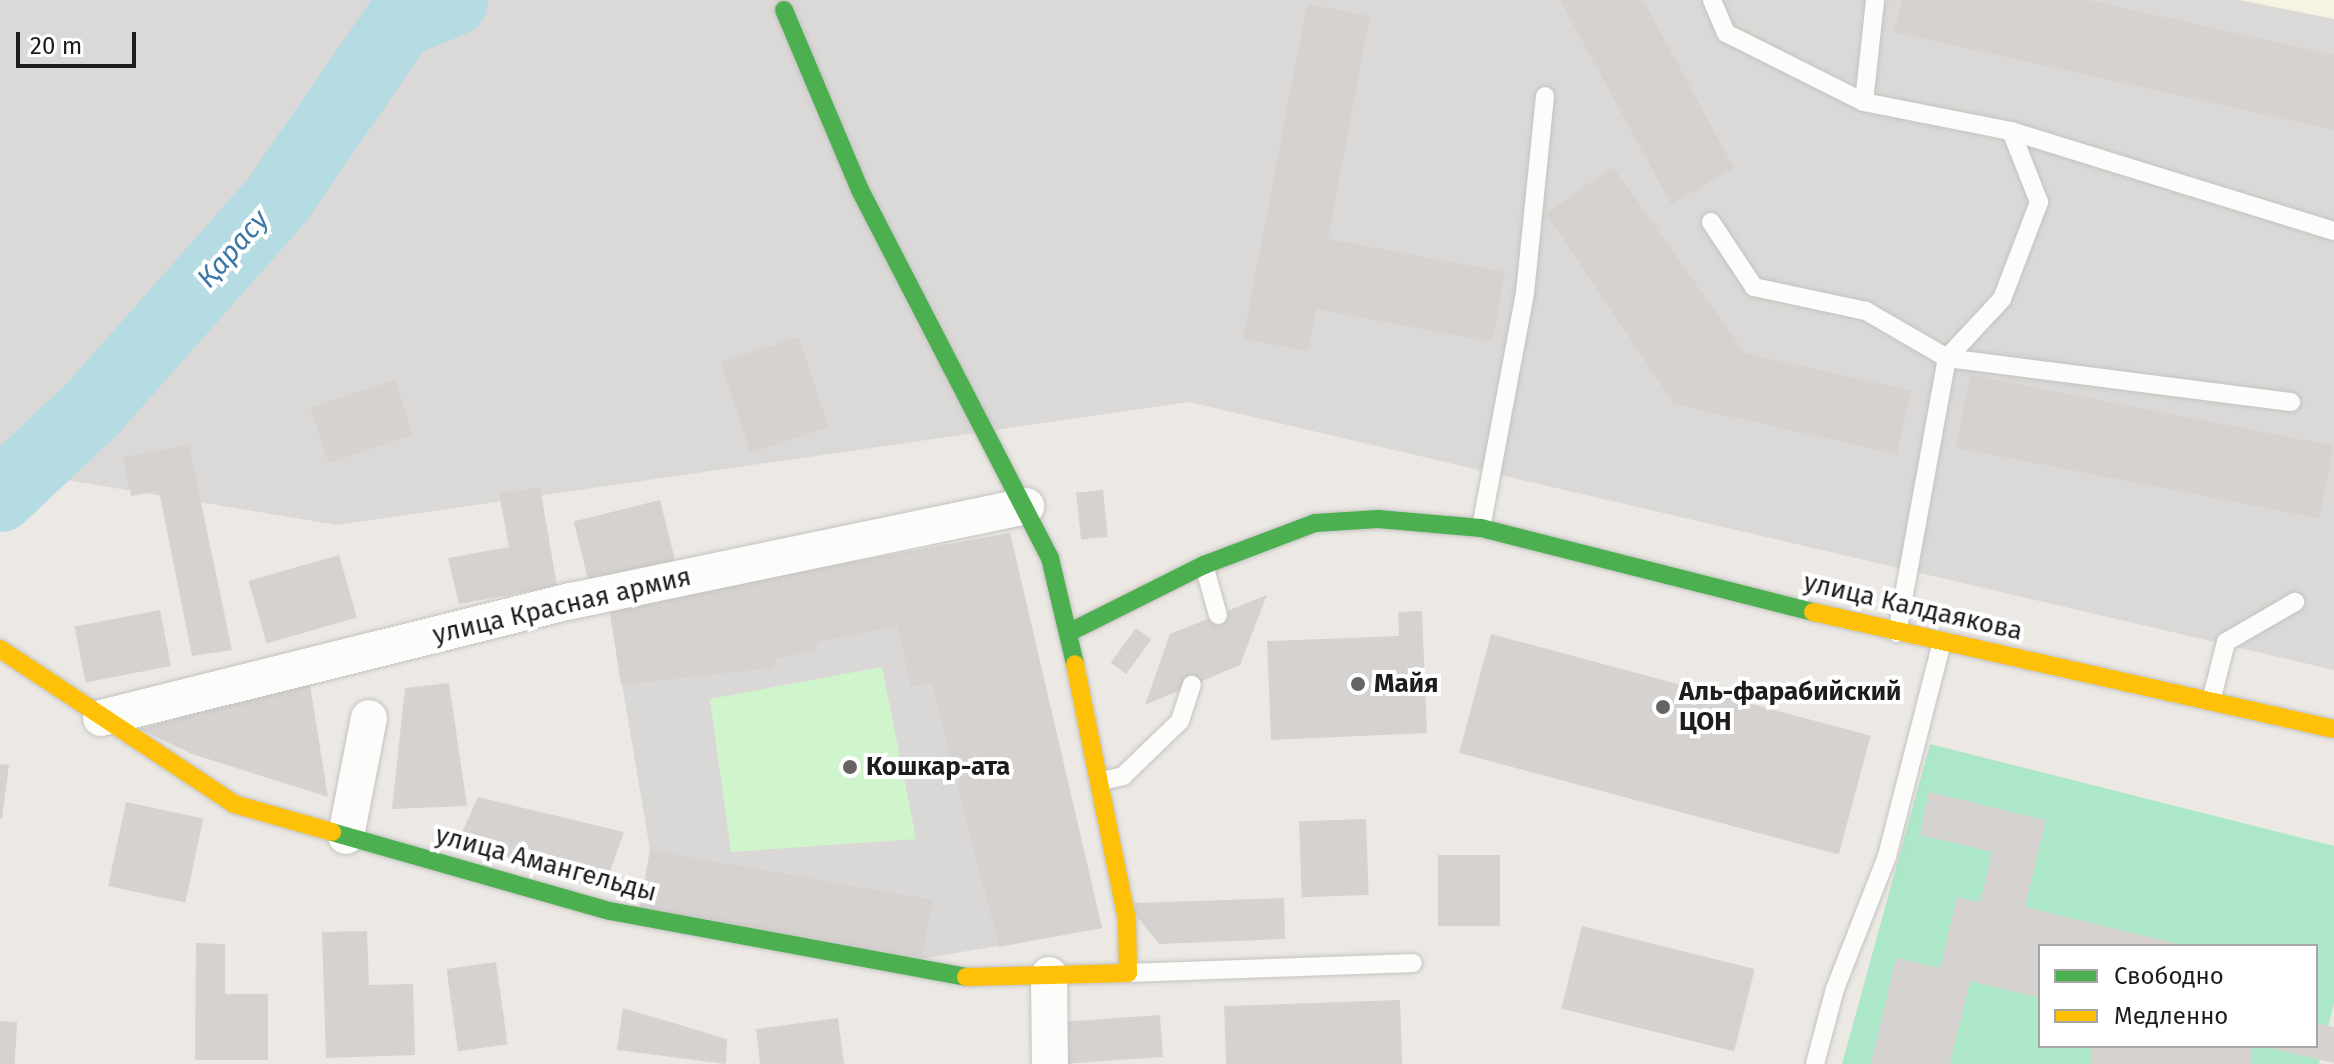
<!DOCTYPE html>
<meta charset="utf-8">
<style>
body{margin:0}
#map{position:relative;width:2334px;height:1064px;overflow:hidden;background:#ece9e5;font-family:"Fira Sans",sans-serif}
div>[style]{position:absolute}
.residential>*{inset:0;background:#dbd9d7}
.education>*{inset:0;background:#f6f3e0}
.religious>*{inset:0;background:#dad8d7}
.park>*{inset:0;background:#d0f5cd}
.pitch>*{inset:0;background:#ace7ca}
.river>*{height:72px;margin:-36px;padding:0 36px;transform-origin:36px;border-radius:36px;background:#b5dce2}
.building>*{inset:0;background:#d6d2d0;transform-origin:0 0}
.roads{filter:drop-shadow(0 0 2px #c4c3c1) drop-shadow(0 0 2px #c4c3c1)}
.lane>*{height:18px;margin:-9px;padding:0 9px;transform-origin:9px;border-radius:9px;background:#fcfcfb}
.street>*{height:36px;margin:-18px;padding:0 18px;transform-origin:18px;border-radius:18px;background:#fcfcfb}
.fast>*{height:18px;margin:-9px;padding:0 9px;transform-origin:9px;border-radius:9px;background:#4caf50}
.slow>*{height:18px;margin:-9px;padding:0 9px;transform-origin:9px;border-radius:9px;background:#ffc107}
.dots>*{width:22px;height:22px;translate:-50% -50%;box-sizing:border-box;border:4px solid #fff;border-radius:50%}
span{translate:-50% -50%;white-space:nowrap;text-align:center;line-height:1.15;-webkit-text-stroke:8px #fff;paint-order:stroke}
.street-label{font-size:26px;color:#1d1d1d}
.poi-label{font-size:26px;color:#1d1d1d;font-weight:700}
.left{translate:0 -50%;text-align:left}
.water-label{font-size:28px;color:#3c78a5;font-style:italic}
.legend{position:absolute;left:2038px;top:944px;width:280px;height:104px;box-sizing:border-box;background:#fff;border:2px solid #a5a5a5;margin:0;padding:10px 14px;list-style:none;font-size:24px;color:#1d1d1d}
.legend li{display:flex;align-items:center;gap:16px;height:40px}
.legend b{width:40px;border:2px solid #a5a5a5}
.scale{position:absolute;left:16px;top:32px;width:120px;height:36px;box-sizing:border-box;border:4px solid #1d1d1d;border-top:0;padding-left:10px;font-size:24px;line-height:28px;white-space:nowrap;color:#1d1d1d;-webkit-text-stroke:6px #fff;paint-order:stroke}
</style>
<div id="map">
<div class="residential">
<i style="clip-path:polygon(0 0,2334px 0,2334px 670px,1189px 402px,337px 525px,0 469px)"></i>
</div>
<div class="education">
<i style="clip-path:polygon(2240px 0,2334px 0,2334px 19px)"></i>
</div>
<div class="religious">
<i style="clip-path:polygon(1010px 533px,1102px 928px,921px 959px,640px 907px,650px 850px,609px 607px)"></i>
</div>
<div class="park">
<i style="clip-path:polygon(882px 667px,916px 839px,731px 852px,710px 699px)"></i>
</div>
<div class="pitch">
<i style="clip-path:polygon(evenodd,1930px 744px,2334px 846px,2334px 1003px,2319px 1064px,1842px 1064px,1930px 744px,2040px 946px,2316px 946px,2316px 1046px,2040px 1046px,2040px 946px)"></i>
</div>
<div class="river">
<i style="left:0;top:496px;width:129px;rotate:-43.4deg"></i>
<i style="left:94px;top:407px;width:276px;rotate:-48.5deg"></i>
<i style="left:277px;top:200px;width:216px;rotate:-55.4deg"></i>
<i style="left:400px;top:22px;width:57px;rotate:-22.5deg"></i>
</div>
<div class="building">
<i style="clip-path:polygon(1560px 0,1643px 0,1734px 168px,1671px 204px)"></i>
<i style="clip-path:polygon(1902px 0,2088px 0,2334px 55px,2334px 130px,1894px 32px)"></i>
<i style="clip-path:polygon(1307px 4px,1370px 16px,1328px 239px,1505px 272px,1492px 342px,1316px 309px,1308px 351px,1243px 339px)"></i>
<i style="clip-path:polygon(1613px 167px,1745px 353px,1911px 391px,1897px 454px,1674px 404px,1546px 213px)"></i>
<i style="left:799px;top:337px;width:95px;height:82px;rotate:72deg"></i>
<i style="left:1970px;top:375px;width:370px;height:74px;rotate:11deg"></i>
<i style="left:395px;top:380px;width:58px;height:89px;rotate:72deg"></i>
<i style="clip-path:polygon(189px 445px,232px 650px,192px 656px,159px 491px,131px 496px,123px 457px)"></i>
<i style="clip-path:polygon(540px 487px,557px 586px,459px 604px,448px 558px,509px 547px,499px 494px)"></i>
<i style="left:1103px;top:490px;width:47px;height:27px;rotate:84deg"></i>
<i style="left:660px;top:500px;width:64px;height:89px;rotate:76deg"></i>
<i style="clip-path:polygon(1010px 533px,1102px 928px,999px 947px,932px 684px,911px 686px,897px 626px,818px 642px,815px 651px,776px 659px,774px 668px,621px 685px,609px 607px)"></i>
<i style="left:339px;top:555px;width:65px;height:94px;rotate:74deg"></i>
<i style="clip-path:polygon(1267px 595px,1240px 665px,1145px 705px,1170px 634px)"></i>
<i style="left:160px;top:610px;width:57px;height:87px;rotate:79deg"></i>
<i style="clip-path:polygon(1422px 611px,1427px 733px,1271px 740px,1267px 641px,1399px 636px,1398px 612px)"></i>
<i style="left:1136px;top:628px;width:19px;height:43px;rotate:36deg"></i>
<i style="left:1491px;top:634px;width:393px;height:123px;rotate:15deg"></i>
<i style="clip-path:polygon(309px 679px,328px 797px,192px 754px,140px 729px)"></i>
<i style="clip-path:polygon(449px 683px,467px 806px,392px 809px,405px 688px)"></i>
<i style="clip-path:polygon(0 764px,9px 765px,2px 819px,0 819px)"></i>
<i style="clip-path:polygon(1929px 792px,2046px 820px,2025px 907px,2187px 946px,2040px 946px,2040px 998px,1970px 981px,1950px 1064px,1871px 1064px,1896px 958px,1940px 968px,1957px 897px,1980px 902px,1992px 852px,1920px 835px)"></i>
<i style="clip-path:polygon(478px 797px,624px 832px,603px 891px,458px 841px)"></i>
<i style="left:126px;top:802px;width:79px;height:86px;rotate:12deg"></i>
<i style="left:1366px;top:819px;width:76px;height:67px;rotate:88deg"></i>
<i style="left:650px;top:850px;width:287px;height:58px;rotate:10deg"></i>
<i style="left:1500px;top:855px;width:71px;height:62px;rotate:90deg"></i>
<i style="clip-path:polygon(1284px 898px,1285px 939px,1159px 944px,1134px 913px,1134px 903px)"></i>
<i style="left:1582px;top:926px;width:178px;height:85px;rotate:14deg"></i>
<i style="clip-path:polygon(367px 931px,369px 985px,413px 984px,415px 1055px,326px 1058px,322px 932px)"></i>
<i style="clip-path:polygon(196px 943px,225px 944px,225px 994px,268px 994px,268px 1060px,195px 1060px)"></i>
<i style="left:496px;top:962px;width:83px;height:50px;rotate:82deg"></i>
<i style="left:1400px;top:1000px;width:64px;height:176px;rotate:88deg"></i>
<i style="clip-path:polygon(623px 1008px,727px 1039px,726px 1064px,617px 1050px)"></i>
<i style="left:1160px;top:1015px;width:42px;height:101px;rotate:86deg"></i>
<i style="clip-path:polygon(838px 1018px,844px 1064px,760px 1064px,756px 1029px)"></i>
<i style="left:0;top:1021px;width:17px;height:43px;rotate:3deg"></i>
<i style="clip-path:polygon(2316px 1023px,2334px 1027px,2334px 1063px,2266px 1047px,2316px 1046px)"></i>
<i style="left:2092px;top:1046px;width:160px;height:18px"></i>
</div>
<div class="roads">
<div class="lane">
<i style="left:1712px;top:0;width:36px;rotate:67deg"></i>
<i style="left:1726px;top:33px;width:154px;rotate:26.6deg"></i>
<i style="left:1864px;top:102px;width:150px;rotate:11.2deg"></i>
<i style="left:2011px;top:131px;width:338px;rotate:17.2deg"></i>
<i style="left:1864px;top:102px;width:103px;rotate:-83.8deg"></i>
<i style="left:1711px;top:222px;width:78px;rotate:56.5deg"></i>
<i style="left:1754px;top:287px;width:115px;rotate:12.1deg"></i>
<i style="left:1866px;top:311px;width:94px;rotate:30.1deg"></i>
<i style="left:1947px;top:358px;width:347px;rotate:7.3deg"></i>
<i style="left:1481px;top:528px;width:239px;rotate:-79.4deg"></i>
<i style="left:1525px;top:293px;width:198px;rotate:-84.2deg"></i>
<i style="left:1204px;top:565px;width:52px;rotate:74.4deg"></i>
<i style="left:1897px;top:633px;width:280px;rotate:-79.7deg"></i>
<i style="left:1947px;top:358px;width:81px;rotate:-47deg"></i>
<i style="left:2002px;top:299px;width:104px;rotate:-69.1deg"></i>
<i style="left:2039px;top:202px;width:76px;rotate:-111.5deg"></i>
<i style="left:2212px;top:697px;width:57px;rotate:-75.7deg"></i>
<i style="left:2226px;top:642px;width:80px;rotate:-30.1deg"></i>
<i style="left:1102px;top:781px;width:22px;rotate:-13deg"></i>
<i style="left:1123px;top:776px;width:79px;rotate:-44deg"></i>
<i style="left:1180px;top:721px;width:38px;rotate:-72deg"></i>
<i style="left:1128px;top:973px;width:285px;rotate:-2deg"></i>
<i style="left:1815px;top:1064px;width:78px;rotate:-75.1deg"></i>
<i style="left:1835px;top:989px;width:143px;rotate:-68.6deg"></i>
<i style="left:1887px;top:856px;width:221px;rotate:-75.6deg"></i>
</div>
<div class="street">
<i style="left:101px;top:718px;width:485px;rotate:-14deg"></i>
<i style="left:572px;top:601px;width:464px;rotate:-11.8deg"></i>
<i style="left:346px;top:836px;width:120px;rotate:-79deg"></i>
<i style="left:1049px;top:975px;width:89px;rotate:89.4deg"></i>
</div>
<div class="fast">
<i style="left:784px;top:10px;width:195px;rotate:67.1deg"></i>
<i style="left:860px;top:190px;width:414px;rotate:62.7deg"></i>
<i style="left:1050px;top:558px;width:109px;rotate:76.7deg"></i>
<i style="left:1070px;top:632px;width:150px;rotate:-26.6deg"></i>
<i style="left:1204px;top:565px;width:119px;rotate:-20.7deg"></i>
<i style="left:1315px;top:523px;width:63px;rotate:-3.6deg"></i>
<i style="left:1378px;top:519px;width:103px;rotate:5deg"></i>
<i style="left:1481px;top:528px;width:342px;rotate:14.2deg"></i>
<i style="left:332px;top:832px;width:289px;rotate:15.9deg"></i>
<i style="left:610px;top:911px;width:362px;rotate:10.5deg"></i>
</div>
<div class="slow">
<i style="left:1813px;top:612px;width:534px;rotate:12.66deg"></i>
<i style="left:0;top:649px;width:281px;rotate:33.5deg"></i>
<i style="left:234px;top:804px;width:102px;rotate:15.9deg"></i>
<i style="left:966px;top:977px;width:162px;rotate:-1.4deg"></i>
<i style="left:1128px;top:973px;width:53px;rotate:-91.1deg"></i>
<i style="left:1127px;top:920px;width:261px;rotate:-101.5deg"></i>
</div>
</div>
<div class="dots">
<i style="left:1358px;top:684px;background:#656463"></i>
<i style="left:1663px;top:707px;background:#656463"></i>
<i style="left:850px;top:767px;background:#656463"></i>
</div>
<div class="street-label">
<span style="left:562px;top:606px;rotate:-13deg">улица Красная армия</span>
<span style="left:1913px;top:607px;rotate:13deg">улица Калдаякова</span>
<span style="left:546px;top:864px;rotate:15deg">улица Амангельды</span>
</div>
<div class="poi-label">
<span class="left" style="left:1374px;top:684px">Майя</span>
<span class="left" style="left:1679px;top:707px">Аль-фарабийский<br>ЦОН</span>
<span class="left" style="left:866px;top:767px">Кошкар-ата</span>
</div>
<div class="water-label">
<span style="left:233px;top:249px;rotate:-49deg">Қарасу</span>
</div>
<ul class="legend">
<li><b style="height:10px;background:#4caf50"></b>Свободно</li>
<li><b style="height:10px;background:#ffc107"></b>Медленно</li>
</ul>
<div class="scale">20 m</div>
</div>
